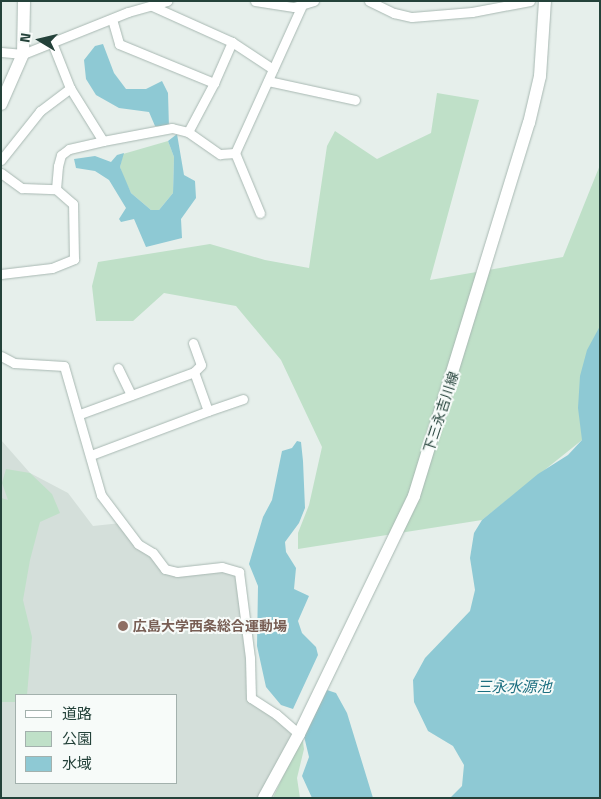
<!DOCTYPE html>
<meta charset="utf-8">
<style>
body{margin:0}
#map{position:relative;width:601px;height:799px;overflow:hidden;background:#e6efeb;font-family:"Titillium Web","Noto Sans JP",sans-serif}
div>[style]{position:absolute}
.built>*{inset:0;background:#d4dfda}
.green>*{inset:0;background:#bfe0c8}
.water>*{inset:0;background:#8ec9d4}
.roads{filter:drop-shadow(0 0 1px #a8b8b2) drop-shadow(0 0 1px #a8b8b2)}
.street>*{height:9px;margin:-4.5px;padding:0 4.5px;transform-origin:4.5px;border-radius:4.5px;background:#fff}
.secondary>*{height:12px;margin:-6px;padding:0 6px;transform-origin:6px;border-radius:6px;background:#fff}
.dots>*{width:14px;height:14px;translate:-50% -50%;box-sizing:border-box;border:2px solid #f7fbf9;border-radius:50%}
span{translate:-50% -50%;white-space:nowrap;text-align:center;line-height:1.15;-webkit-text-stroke:4px #f7fbf9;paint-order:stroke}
.street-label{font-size:14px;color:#24423a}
.education-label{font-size:14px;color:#785e54;font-weight:700}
.left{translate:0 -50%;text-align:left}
.water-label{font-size:15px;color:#1c6f80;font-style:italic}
.frame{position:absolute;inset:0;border:2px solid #24423a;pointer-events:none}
.legend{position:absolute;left:15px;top:694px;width:162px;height:90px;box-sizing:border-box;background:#f7fbf9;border:1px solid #a3b1ad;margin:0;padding:6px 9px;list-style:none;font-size:15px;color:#24423a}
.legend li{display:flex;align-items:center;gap:10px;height:25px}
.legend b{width:25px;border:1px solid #a3b1ad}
.north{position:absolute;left:15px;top:15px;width:50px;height:50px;-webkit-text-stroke:4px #f7fbf9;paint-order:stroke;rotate:279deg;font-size:14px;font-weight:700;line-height:20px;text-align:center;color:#24423a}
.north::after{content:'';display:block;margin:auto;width:18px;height:22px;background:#24423a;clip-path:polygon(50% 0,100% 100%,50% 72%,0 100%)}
</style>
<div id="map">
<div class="built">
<i style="clip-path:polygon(evenodd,1px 440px,30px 473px,68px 493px,93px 526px,121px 523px,158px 563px,201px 573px,224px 571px,237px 577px,248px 659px,248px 700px,273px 717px,292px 735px,259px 798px,1px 798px,1px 440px,16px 695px,176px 695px,176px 783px,16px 783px,16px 695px)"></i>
</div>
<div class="green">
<i style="clip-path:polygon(437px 93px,479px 100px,430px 280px,563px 257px,600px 165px,600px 329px,582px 440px,482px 520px,298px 549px,298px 533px,309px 505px,322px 447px,281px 360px,236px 306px,164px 293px,133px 321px,96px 321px,92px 286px,98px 262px,210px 244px,265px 260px,309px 268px,327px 146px,335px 131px,377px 159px,431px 133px)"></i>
<i style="clip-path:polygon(168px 141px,174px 157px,173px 193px,159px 210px,151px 210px,131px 193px,124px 179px,120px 167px,123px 154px)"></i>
<i style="clip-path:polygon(6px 469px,30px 473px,52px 494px,60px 513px,40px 522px,30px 560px,23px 600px,32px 637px,27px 695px,16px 695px,16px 702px,1px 702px,1px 498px,8px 500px,2px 483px)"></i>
<i style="clip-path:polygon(302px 735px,304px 749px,297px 778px,300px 798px,273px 798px)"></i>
</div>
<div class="water">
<i style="clip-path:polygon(103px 44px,114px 73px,126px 89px,146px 89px,162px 81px,168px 93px,169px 128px,155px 126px,149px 112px,119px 108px,96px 95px,86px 79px,84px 60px,95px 46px)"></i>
<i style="clip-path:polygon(177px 134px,184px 175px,195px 181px,196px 198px,181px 219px,182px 238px,146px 247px,134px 219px,121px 222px,119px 219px,126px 208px,109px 180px,95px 171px,76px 168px,74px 159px,95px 156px,111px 162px,117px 155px,124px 153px,120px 167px,131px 193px,151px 210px,159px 210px,173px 193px,174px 157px,168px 141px)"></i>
<i style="clip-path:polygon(600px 326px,600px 798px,450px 798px,462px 786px,464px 765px,453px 746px,428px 731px,414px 702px,413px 680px,425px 658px,470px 611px,475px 590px,470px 558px,474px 533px,482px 520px,538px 474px,568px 455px,582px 440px,578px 408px,580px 376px,587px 350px)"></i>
<i style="clip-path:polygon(297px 441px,301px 442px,303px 461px,305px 508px,299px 523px,285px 542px,286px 552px,296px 568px,294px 589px,309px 596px,298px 621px,302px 633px,316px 647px,318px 655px,293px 709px,281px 705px,266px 687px,257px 646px,258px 586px,249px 564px,263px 517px,272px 500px,282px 451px,292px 448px)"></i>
<i style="clip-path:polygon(324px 689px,336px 693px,347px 713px,373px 798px,312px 798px,302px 776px,309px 757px,303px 732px)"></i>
</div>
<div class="roads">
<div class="street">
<i style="left:255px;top:1px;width:39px;rotate:9deg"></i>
<i style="left:294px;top:7px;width:21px;rotate:-17deg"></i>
<i style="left:369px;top:1px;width:28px;rotate:26deg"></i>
<i style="left:394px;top:13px;width:18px;rotate:13deg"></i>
<i style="left:412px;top:17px;width:60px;rotate:-4.8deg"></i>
<i style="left:472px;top:12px;width:59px;rotate:-10.7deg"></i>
<i style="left:152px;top:6px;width:88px;rotate:24.2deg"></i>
<i style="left:232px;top:42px;width:49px;rotate:33.4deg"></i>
<i style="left:112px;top:19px;width:26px;rotate:74deg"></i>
<i style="left:119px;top:44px;width:103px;rotate:22.3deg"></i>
<i style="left:214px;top:83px;width:55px;rotate:118deg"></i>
<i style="left:188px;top:132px;width:39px;rotate:35deg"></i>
<i style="left:220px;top:154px;width:15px;rotate:-4deg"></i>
<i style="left:235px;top:153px;width:162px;rotate:-65.6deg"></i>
<i style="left:1px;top:52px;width:22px;rotate:5deg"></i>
<i style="left:23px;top:54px;width:113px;rotate:-21.8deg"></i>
<i style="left:128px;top:12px;width:41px;rotate:-15.8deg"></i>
<i style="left:268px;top:81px;width:89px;rotate:12.3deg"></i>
<i style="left:214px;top:83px;width:45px;rotate:-66.3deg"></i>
<i style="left:103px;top:141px;width:70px;rotate:-10.7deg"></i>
<i style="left:172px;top:128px;width:16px;rotate:14deg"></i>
<i style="left:235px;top:153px;width:65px;rotate:67.4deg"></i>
<i style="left:1px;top:160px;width:63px;rotate:-51.5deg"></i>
<i style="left:40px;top:111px;width:38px;rotate:-37deg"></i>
<i style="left:1px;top:173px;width:26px;rotate:36deg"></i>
<i style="left:22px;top:188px;width:34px;rotate:2deg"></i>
<i style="left:1px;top:274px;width:51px;rotate:-6.7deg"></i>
<i style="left:52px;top:268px;width:24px;rotate:-22deg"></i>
<i style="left:74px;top:259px;width:55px;rotate:-91deg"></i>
<i style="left:73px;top:204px;width:23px;rotate:-139deg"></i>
<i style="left:56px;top:189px;width:23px;rotate:-85deg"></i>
<i style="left:58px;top:166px;width:11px;rotate:-75deg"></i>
<i style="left:61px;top:155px;width:10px;rotate:-37deg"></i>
<i style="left:69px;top:149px;width:35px;rotate:-13deg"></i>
<i style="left:103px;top:141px;width:62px;rotate:-121.9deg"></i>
<i style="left:70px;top:88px;width:46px;rotate:-111.6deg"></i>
<i style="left:193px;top:343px;width:23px;rotate:70deg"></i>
<i style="left:201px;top:365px;width:10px;rotate:135deg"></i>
<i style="left:1px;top:356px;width:15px;rotate:28deg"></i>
<i style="left:14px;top:363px;width:50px;rotate:3.4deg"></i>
<i style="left:64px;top:366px;width:134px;rotate:74deg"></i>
<i style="left:101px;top:495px;width:61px;rotate:52.9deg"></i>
<i style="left:138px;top:544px;width:17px;rotate:31deg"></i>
<i style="left:153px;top:553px;width:20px;rotate:53deg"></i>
<i style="left:165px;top:569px;width:12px;rotate:14deg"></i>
<i style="left:177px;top:572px;width:45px;rotate:-6.3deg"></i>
<i style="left:222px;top:567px;width:18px;rotate:16deg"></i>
<i style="left:239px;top:572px;width:87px;rotate:82.7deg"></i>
<i style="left:250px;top:658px;width:40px;rotate:88.6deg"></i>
<i style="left:251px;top:698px;width:30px;rotate:33deg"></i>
<i style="left:276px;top:714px;width:30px;rotate:41deg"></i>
<i style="left:118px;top:368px;width:30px;rotate:64deg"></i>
<i style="left:208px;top:411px;width:37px;rotate:-19deg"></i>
<i style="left:80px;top:414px;width:121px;rotate:-20.2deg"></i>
<i style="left:194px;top:372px;width:41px;rotate:70.3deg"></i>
<i style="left:208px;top:411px;width:125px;rotate:159.4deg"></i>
</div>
<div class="secondary">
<i style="left:1px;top:104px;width:55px;rotate:-66.3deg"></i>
<i style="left:23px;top:54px;width:53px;rotate:-88.9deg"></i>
<i style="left:264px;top:798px;width:73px;rotate:-61.3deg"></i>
<i style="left:299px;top:734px;width:264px;rotate:-64.2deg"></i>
<i style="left:414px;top:496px;width:390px;rotate:-72.9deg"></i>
<i style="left:529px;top:123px;width:48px;rotate:-76.8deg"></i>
<i style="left:540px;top:76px;width:75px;rotate:-86.2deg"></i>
</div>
</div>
<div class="dots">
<i style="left:123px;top:626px;background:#8d6e63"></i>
</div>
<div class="street-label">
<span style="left:441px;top:412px;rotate:-72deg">下三永吉川線</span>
</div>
<div class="education-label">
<span class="left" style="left:133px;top:626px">広島大学西条総合運動場</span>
</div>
<div class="water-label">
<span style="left:514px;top:687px">三永水源池</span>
</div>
<div class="frame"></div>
<ul class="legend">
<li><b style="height:6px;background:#fff"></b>道路</li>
<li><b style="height:14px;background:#bfe0c8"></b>公園</li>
<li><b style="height:14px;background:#8ec9d4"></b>水域</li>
</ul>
<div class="north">N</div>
</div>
